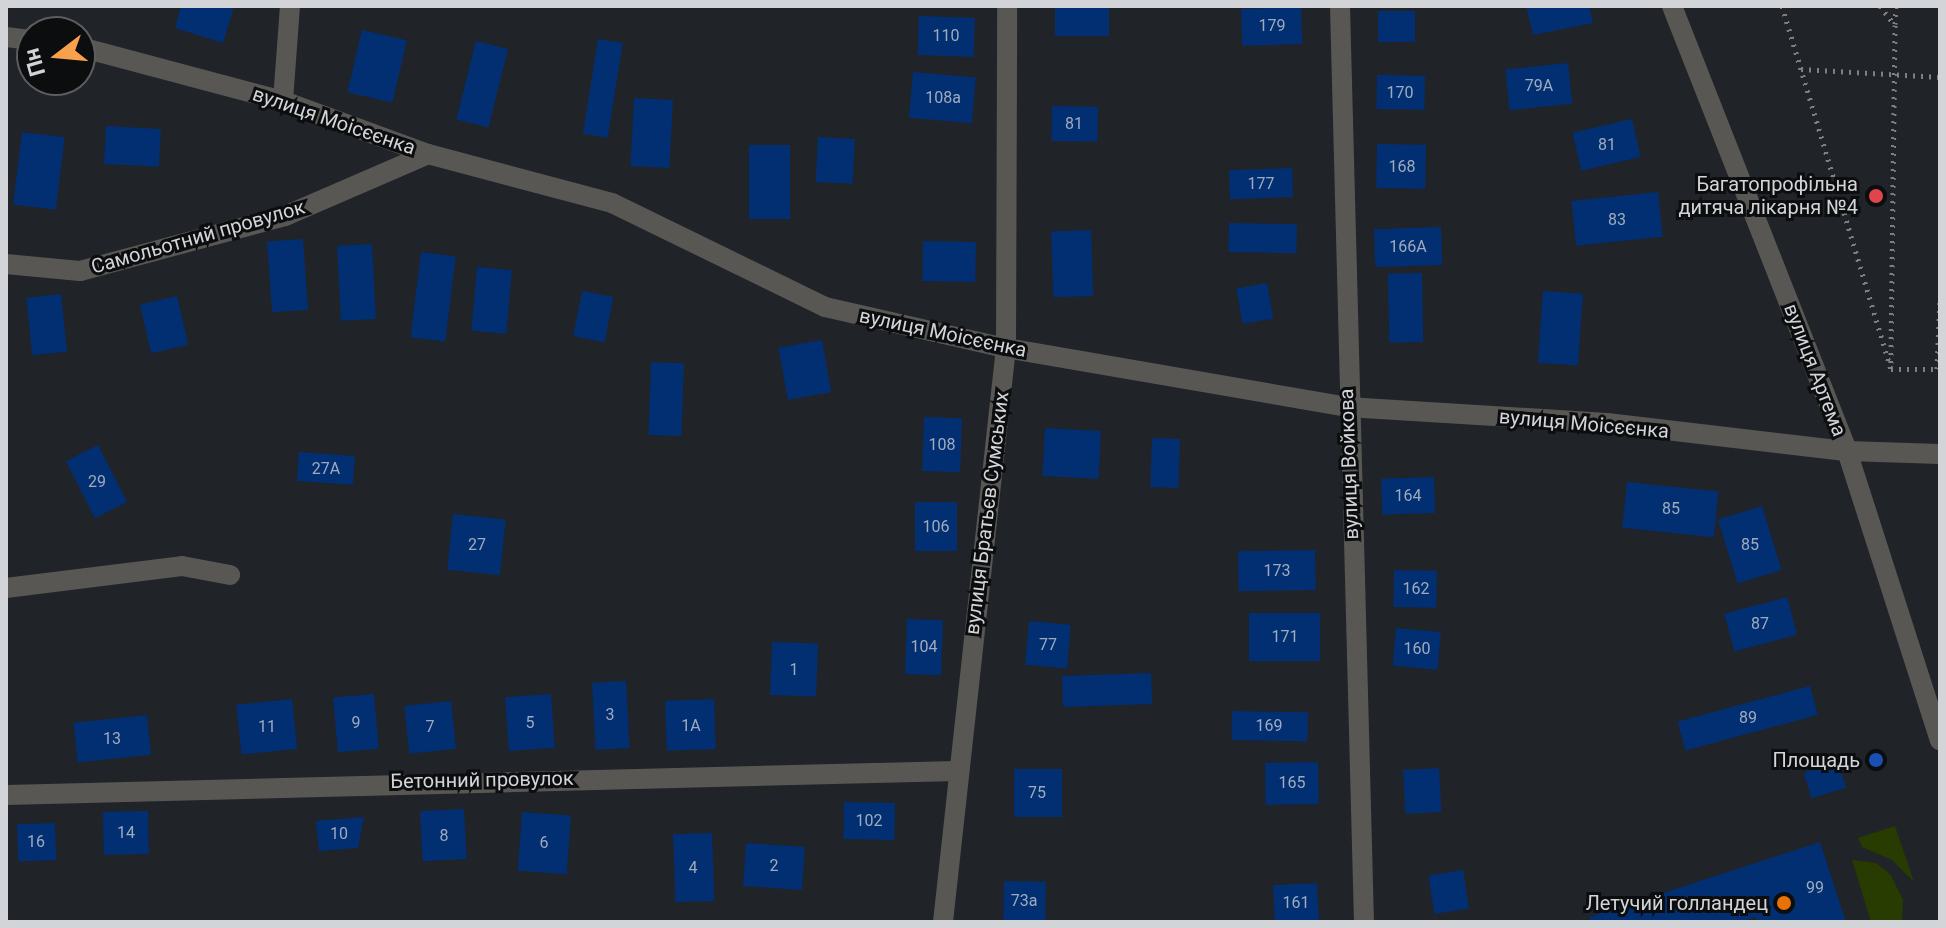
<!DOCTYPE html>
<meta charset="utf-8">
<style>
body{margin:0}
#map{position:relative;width:1946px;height:928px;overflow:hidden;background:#202328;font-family:Roboto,sans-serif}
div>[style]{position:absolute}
.green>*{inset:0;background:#283b00}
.building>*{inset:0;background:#022f72;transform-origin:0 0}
.path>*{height:5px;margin-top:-2.5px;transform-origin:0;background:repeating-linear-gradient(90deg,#7d7f83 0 2px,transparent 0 8px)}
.minor>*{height:20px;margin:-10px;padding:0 10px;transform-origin:10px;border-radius:10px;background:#595754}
.dots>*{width:22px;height:22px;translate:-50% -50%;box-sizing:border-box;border:4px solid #0b0d0f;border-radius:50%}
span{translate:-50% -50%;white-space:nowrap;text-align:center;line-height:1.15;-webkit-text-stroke:6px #0b0d0f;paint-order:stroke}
.number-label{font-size:16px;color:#9eabbe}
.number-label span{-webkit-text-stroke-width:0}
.street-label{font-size:20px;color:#d2d4d7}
.poi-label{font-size:20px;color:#d2d4d7}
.right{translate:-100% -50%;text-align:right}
.frame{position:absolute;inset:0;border:8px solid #d2d4d7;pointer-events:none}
.north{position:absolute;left:16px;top:16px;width:80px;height:80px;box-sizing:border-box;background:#0b0d0f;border:2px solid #5b5d5f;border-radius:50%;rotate:254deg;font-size:22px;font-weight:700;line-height:32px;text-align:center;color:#d2d4d7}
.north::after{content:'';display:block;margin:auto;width:28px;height:36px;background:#f8a04b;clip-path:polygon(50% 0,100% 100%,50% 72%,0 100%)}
</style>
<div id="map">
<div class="green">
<i style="clip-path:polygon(1895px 826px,1914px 882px,1892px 860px,1862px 847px,1858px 838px)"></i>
<i style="clip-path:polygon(1852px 860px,1876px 863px,1891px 875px,1903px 900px,1902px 922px,1871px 922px)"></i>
</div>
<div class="building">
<i style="clip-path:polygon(181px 6px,234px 6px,223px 43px,175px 28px)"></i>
<i style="left:1055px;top:6px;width:54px;height:30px"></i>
<i style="clip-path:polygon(1526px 6px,1589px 6px,1593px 23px,1533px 35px)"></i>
<i style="left:1301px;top:7px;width:37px;height:60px;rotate:88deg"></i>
<i style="left:1415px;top:11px;width:31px;height:37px;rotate:90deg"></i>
<i style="left:919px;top:16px;width:56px;height:39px;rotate:2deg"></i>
<i style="left:362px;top:30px;width:46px;height:64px;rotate:13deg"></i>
<i style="left:598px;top:39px;width:25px;height:96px;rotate:9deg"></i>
<i style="left:476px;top:41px;width:33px;height:81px;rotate:14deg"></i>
<i style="left:1568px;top:63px;width:41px;height:63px;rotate:84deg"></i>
<i style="left:913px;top:72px;width:63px;height:46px;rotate:5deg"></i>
<i style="left:1377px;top:75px;width:48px;height:34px;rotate:1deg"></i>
<i style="left:634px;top:98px;width:39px;height:68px;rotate:3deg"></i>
<i style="left:1052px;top:106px;width:46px;height:35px;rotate:1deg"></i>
<i style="left:1632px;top:119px;width:39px;height:61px;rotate:77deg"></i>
<i style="left:106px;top:126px;width:55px;height:38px;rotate:3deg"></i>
<i style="left:22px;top:132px;width:43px;height:73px;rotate:7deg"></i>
<i style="left:818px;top:137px;width:37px;height:45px;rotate:3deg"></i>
<i style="left:1377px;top:144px;width:49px;height:44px;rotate:1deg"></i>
<i style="left:749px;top:145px;width:41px;height:74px"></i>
<i style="left:1292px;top:168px;width:29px;height:63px;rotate:88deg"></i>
<i style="left:1658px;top:192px;width:45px;height:87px;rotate:84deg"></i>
<i style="left:1229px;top:223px;width:68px;height:29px;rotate:1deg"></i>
<i style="left:1441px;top:227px;width:38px;height:67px;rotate:88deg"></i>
<i style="left:1091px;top:230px;width:66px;height:40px;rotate:88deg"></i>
<i style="left:303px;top:239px;width:71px;height:36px;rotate:86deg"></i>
<i style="left:923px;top:241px;width:53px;height:40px;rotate:1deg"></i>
<i style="left:372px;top:244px;width:75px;height:35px;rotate:87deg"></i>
<i style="left:421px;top:252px;width:35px;height:86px;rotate:7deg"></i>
<i style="left:477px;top:267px;width:35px;height:64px;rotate:5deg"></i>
<i style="left:1422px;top:273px;width:69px;height:34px;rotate:89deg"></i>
<i style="left:1267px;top:283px;width:36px;height:31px;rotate:80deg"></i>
<i style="left:582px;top:291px;width:32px;height:46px;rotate:11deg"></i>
<i style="left:1543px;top:291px;width:40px;height:72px;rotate:4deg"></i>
<i style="left:61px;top:294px;width:58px;height:35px;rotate:84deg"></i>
<i style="left:177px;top:296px;width:50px;height:38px;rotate:77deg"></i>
<i style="left:822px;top:340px;width:53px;height:44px;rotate:80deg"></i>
<i style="left:651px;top:362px;width:33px;height:73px;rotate:2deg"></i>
<i style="left:924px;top:417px;width:38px;height:54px;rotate:2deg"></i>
<i style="left:1045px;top:428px;width:56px;height:48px;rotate:3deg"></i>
<i style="left:1152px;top:438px;width:28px;height:49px;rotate:2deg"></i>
<i style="left:98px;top:445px;width:64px;height:36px;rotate:63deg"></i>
<i style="left:299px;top:452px;width:56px;height:29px;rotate:4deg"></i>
<i style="left:1434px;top:477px;width:36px;height:53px;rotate:88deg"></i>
<i style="left:1627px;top:482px;width:92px;height:46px;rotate:6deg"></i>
<i style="left:915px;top:502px;width:42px;height:49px"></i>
<i style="left:1762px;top:506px;width:67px;height:46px;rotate:73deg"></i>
<i style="left:453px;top:514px;width:53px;height:56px;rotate:6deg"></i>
<i style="left:1315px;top:550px;width:40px;height:77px;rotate:89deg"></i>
<i style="left:1394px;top:570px;width:43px;height:37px;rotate:1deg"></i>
<i style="left:1787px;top:597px;width:39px;height:65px;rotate:75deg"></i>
<i style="left:1249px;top:613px;width:71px;height:48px"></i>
<i style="left:907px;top:619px;width:36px;height:55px;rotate:2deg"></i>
<i style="left:1029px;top:621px;width:42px;height:44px;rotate:5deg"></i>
<i style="left:1396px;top:628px;width:45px;height:38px;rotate:5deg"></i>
<i style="left:772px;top:642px;width:46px;height:53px;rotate:2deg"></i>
<i style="left:1151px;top:673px;width:31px;height:89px;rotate:88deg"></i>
<i style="left:626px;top:681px;width:67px;height:34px;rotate:87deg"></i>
<i style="left:1810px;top:686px;width:30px;height:137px;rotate:75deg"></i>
<i style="left:374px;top:694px;width:55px;height:41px;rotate:85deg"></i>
<i style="left:551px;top:694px;width:54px;height:46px;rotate:86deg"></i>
<i style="left:292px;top:699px;width:50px;height:56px;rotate:84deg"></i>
<i style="left:714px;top:699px;width:50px;height:49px;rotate:88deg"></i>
<i style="left:451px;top:701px;width:48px;height:47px;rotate:84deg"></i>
<i style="left:1232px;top:711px;width:76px;height:29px;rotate:1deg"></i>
<i style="left:147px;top:715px;width:40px;height:74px;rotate:84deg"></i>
<i style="left:1318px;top:762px;width:42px;height:53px;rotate:89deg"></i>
<i style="left:1838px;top:762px;width:27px;height:36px;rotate:73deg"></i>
<i style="left:1439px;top:768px;width:44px;height:36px;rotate:87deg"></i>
<i style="left:1014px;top:769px;width:48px;height:48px"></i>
<i style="left:844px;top:802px;width:51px;height:37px;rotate:1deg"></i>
<i style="left:464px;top:809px;width:50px;height:44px;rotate:87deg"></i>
<i style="left:148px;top:811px;width:43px;height:45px;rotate:89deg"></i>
<i style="left:522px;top:812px;width:49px;height:59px;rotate:4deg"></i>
<i style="clip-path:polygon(364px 817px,358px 848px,319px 851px,316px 821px)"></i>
<i style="left:55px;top:823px;width:37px;height:38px;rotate:88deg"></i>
<i style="left:712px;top:833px;width:68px;height:39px;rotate:88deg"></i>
<i style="clip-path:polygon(1820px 842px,1846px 922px,1757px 922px,1756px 917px,1741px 922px,1591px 922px,1589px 917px)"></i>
<i style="left:746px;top:843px;width:59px;height:43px;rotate:4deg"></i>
<i style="left:1463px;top:870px;width:39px;height:35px;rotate:81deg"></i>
<i style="left:1004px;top:881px;width:42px;height:39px;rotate:1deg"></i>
<i style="left:1317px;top:883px;width:39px;height:44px;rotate:87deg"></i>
</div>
<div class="path">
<i style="left:1782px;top:6px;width:379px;rotate:73.3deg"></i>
<i style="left:1880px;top:6px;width:24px;rotate:52deg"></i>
<i style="left:1895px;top:25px;width:339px;rotate:90.7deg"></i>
<i style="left:1895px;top:24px;width:18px;rotate:-87deg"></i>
<i style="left:1801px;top:69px;width:139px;rotate:3.3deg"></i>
<i style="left:1891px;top:369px;width:46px"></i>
<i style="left:1937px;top:369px;width:72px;rotate:-87.6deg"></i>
</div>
<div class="minor">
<i style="left:1340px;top:6px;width:916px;rotate:88.5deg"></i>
<i style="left:1672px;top:6px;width:478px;rotate:68.5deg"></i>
<i style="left:1847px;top:451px;width:304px;rotate:72.2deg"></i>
<i style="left:6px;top:37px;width:26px;rotate:7deg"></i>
<i style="left:80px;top:47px;width:210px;rotate:14.9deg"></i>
<i style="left:283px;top:101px;width:154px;rotate:20.1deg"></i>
<i style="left:428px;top:154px;width:190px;rotate:14.9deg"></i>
<i style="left:612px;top:203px;width:237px;rotate:26deg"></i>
<i style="left:825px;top:307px;width:186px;rotate:12.8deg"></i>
<i style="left:1006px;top:348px;width:346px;rotate:9.8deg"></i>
<i style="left:1347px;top:407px;width:260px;rotate:3.5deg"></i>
<i style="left:1607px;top:423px;width:242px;rotate:6.7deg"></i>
<i style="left:1847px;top:451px;width:93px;rotate:1.8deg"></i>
<i style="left:283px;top:101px;width:95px;rotate:-85.8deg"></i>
<i style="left:6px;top:264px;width:74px;rotate:5.4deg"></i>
<i style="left:80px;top:271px;width:212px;rotate:-15deg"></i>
<i style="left:285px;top:216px;width:156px;rotate:-23.4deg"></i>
<i style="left:6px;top:588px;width:177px;rotate:-7.1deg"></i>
<i style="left:182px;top:566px;width:49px;rotate:10.6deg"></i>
<i style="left:6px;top:795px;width:951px;rotate:-1.45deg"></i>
<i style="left:943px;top:922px;width:577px;rotate:-83.74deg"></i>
<i style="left:1006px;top:348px;width:342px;rotate:-89.8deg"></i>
</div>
<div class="dots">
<i style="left:1876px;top:196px;background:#e0444e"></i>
<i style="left:1876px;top:760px;background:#1a4fb4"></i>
<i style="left:1784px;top:903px;background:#e8710a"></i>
</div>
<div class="number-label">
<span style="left:1272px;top:26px">179</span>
<span style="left:946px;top:36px">110</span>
<span style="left:1539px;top:86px">79А</span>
<span style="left:1400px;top:93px">170</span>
<span style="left:943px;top:98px">108а</span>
<span style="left:1074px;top:124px">81</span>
<span style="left:1607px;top:145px">81</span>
<span style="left:1402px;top:167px">168</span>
<span style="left:1261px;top:184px">177</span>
<span style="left:1617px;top:220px">83</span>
<span style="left:1408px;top:247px">166А</span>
<span style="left:942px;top:445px">108</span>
<span style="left:326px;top:469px">27А</span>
<span style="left:97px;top:482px">29</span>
<span style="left:1408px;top:496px">164</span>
<span style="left:1671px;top:509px">85</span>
<span style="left:936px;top:527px">106</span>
<span style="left:477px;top:545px">27</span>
<span style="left:1750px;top:545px">85</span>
<span style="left:1277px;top:571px">173</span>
<span style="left:1416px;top:589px">162</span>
<span style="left:1760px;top:624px">87</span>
<span style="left:1285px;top:637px">171</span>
<span style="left:1048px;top:645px">77</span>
<span style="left:924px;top:647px">104</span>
<span style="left:1417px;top:649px">160</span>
<span style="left:794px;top:670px">1</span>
<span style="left:610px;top:715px">3</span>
<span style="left:1748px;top:718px">89</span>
<span style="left:356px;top:723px">9</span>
<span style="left:530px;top:723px">5</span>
<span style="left:691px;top:726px">1А</span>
<span style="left:1269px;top:726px">169</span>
<span style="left:267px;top:727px">11</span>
<span style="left:430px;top:727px">7</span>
<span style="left:112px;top:739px">13</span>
<span style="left:1292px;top:783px">165</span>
<span style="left:1037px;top:793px">75</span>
<span style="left:869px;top:821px">102</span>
<span style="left:126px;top:833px">14</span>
<span style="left:339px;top:834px">10</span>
<span style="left:444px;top:836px">8</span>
<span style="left:36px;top:842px">16</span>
<span style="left:544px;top:843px">6</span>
<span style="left:774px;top:866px">2</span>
<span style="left:693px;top:868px">4</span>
<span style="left:1815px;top:888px">99</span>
<span style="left:1024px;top:901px">73а</span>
<span style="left:1296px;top:903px">161</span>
</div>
<div class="street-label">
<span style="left:334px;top:121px;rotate:19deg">вулиця Моісєєнка</span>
<span style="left:198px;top:237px;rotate:-16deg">Самольотний провулок</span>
<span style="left:943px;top:333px;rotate:12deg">вулиця Моісєєнка</span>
<span style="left:1815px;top:370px;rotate:69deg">вулиця Артема</span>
<span style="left:1584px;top:424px;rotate:5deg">вулиця Моісєєнка</span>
<span style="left:1349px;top:464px;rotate:-92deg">вулиця Войкова</span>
<span style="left:987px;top:513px;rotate:-83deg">вулиця Братьєв Сумських</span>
<span style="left:482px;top:780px;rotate:-1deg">Бетонний провулок</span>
</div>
<div class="poi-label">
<span class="right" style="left:1858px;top:196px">Багатопрофільна<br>дитяча лікарня №4</span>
<span class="right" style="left:1860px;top:760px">Площадь</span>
<span class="right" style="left:1768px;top:903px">Летучий голландец</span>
</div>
<div class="frame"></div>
<div class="north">Пн</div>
</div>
